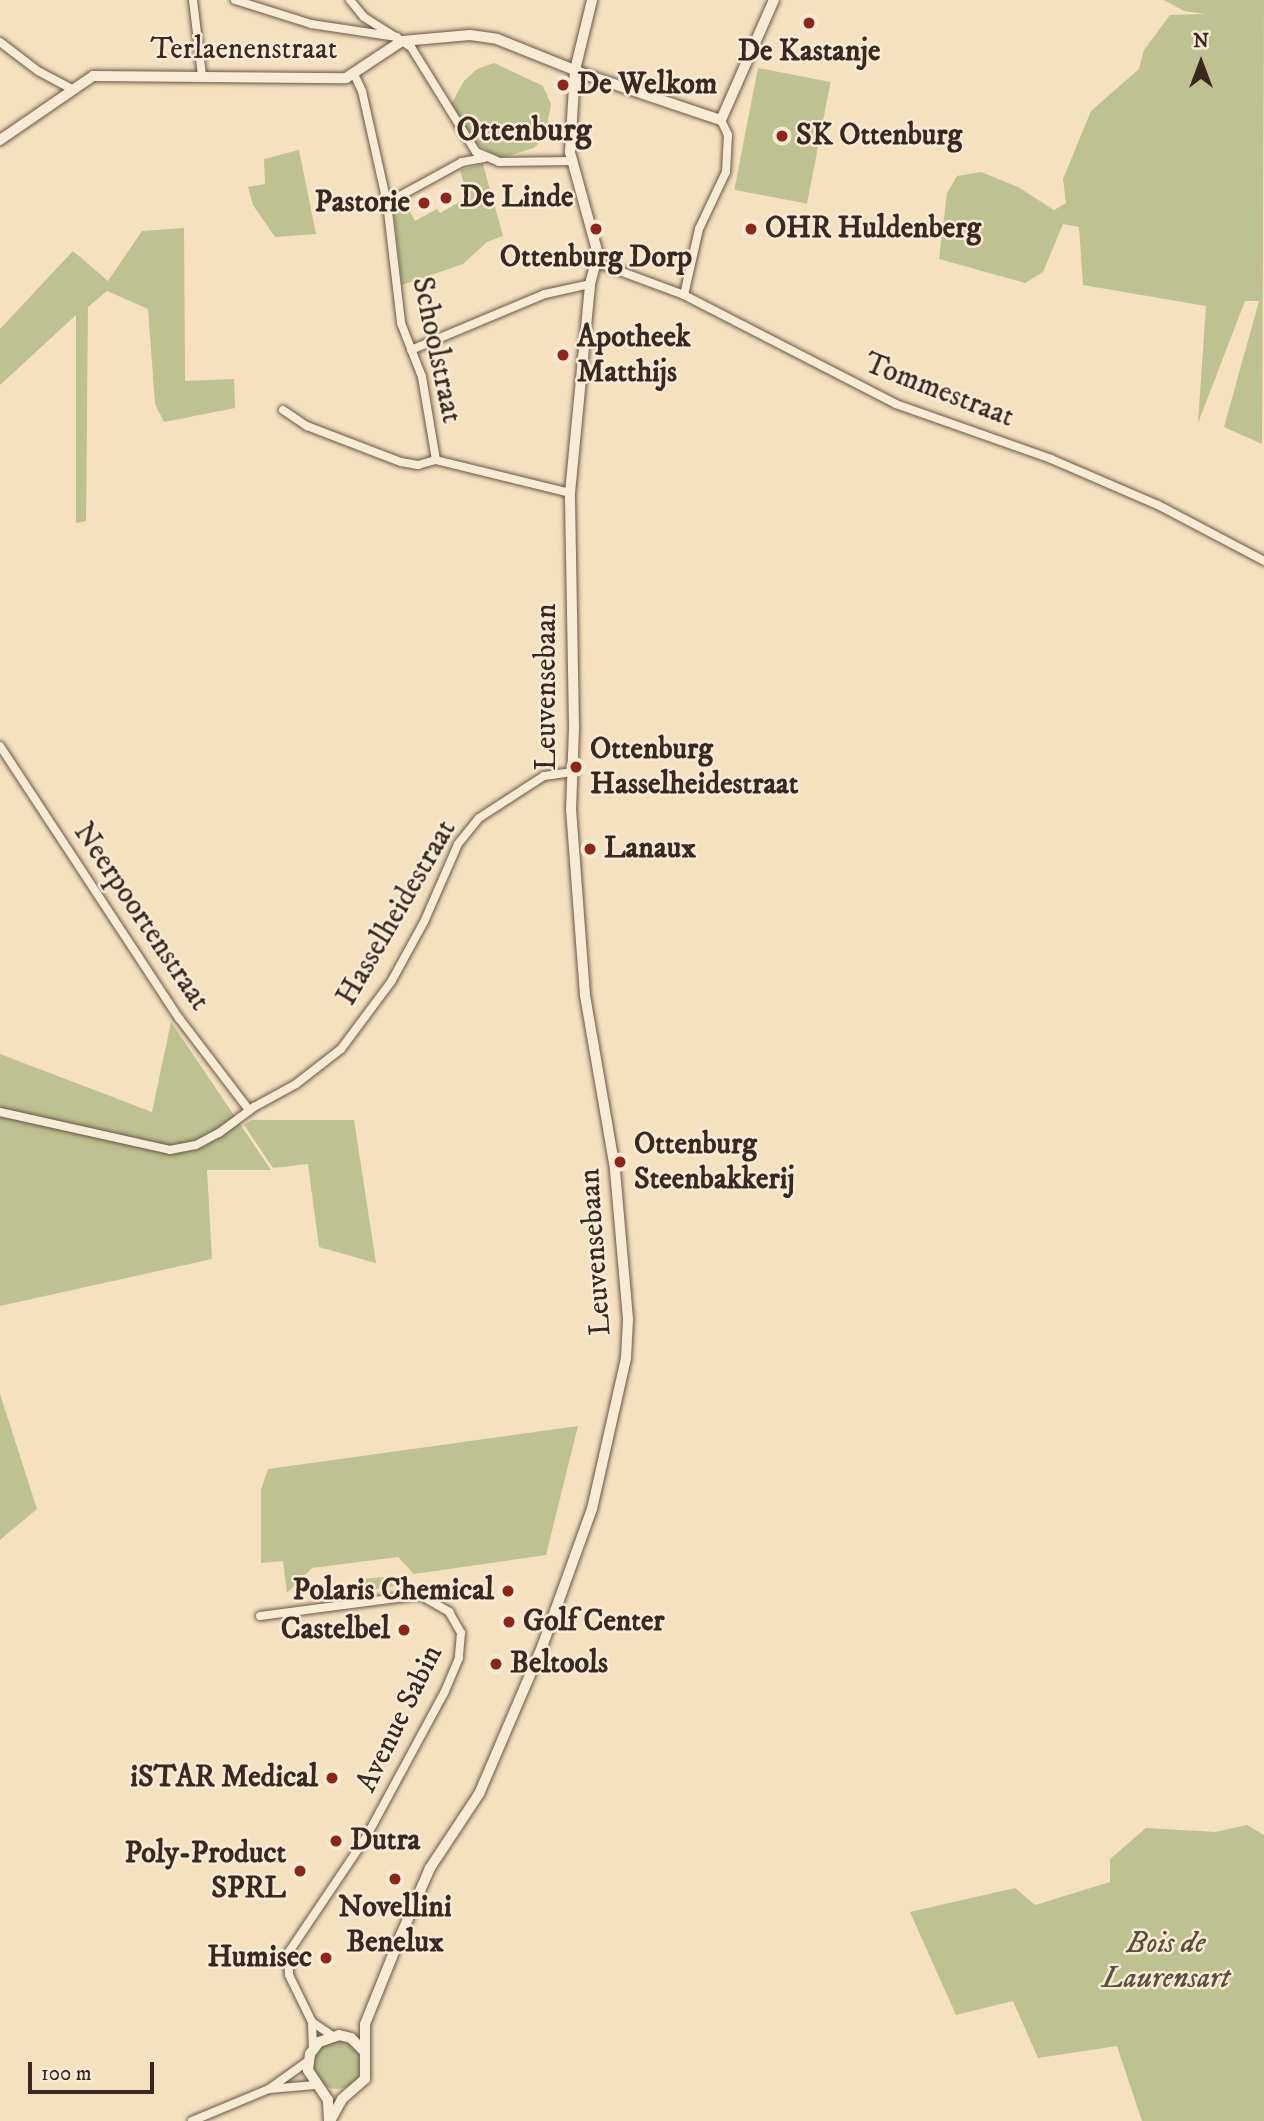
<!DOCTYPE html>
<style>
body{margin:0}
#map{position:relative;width:1264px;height:2121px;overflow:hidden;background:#f5e0bf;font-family:"IM FELL DW Pica",serif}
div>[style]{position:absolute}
.green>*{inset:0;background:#bdc290;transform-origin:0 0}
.round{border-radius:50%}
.roads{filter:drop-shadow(0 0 2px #695648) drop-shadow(0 0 2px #695648)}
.street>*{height:8px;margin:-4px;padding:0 4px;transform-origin:4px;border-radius:4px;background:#f8ebd5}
.secondary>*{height:10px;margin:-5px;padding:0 5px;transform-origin:5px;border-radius:5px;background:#f8ebd5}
.dots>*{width:19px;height:19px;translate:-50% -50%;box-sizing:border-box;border:4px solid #f8ebd5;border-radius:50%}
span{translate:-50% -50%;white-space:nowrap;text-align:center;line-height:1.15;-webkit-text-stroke:5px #f8ebd5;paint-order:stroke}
.street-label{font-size:30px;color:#3a2820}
.poi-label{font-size:30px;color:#3a2820;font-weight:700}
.left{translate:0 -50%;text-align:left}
.right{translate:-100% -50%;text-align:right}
.park-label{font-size:30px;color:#5b4e3c;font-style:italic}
.quarter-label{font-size:33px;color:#3a2820;font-weight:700}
.north{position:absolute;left:1166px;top:28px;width:70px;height:70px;-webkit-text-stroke:5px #f8ebd5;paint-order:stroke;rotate:0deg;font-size:19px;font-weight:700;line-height:28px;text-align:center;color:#3a2820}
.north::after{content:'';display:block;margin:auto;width:24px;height:32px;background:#3a2820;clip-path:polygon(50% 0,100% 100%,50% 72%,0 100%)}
.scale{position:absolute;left:28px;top:2062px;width:126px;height:32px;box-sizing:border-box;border:4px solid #3a2820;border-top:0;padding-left:9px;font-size:21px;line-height:24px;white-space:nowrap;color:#3a2820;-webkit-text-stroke:5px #f8ebd5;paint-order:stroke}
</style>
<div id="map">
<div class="green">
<i style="clip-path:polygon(1164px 0,1264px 0,1262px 444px,1224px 427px,1259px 301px,1245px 301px,1198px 423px,1206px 306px,1083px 285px,1079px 227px,1063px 224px,1043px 272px,1025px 283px,939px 259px,947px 193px,957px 176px,981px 172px,1018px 187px,1054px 210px,1066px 203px,1063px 179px,1091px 111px,1139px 69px,1144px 50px,1170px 15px,1205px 14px,1184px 11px)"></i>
<i style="clip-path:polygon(494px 63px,543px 86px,551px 104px,545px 137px,534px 148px,501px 158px,475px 143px,450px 106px,464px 81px,477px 69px)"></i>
<i style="left:758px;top:68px;width:74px;height:124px;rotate:11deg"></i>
<i style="clip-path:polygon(299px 150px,316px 234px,275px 237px,253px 205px,248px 187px,265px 184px,264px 159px)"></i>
<i style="clip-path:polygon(483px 164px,503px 236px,487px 242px,463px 264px,402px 285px,393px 205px,404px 200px,415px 221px,437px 209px,440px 213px,468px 197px,460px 170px)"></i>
<i style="clip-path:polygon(184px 228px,185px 381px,234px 379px,235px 408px,164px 422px,155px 404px,148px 309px,107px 291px,88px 307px,86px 521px,76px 523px,76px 315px,0 385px,0 329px,73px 251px,108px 281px,142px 231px)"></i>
<i style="clip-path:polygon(171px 1022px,271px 1170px,207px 1170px,212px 1259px,0 1306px,0 1054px,152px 1112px)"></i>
<i style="clip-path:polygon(252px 1120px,354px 1120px,376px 1263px,319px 1247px,308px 1164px,273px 1168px,244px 1125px)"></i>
<i style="clip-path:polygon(0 1394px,37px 1509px,0 1540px)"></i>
<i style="clip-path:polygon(578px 1426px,546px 1555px,414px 1574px,398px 1557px,312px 1568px,287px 1593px,283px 1561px,261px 1563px,261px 1490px,268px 1469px)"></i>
<i style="clip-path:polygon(383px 1577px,395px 1586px,346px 1594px,362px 1579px)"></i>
<i style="clip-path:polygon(1247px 1825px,1264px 1835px,1264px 2121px,1142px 2121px,1117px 2046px,1038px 2058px,1013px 2001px,956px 2015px,910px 1912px,1015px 1888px,1035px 1905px,1110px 1882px,1110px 1859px,1146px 1828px,1215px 1832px)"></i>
<i class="round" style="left:313px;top:2041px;width:48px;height:48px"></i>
</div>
<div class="roads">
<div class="street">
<i style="left:193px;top:0;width:77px;rotate:83.2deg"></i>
<i style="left:235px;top:0;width:80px;rotate:17.5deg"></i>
<i style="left:311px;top:24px;width:87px;rotate:8.6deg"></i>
<i style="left:350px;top:0;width:22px;rotate:51deg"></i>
<i style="left:364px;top:17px;width:56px;rotate:32.6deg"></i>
<i style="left:411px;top:47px;width:123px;rotate:58.2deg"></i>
<i style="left:476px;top:152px;width:25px;rotate:23deg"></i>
<i style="left:499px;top:162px;width:72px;rotate:-0.8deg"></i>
<i style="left:0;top:42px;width:48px;rotate:37.3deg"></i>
<i style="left:38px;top:71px;width:36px;rotate:28deg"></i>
<i style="left:354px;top:74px;width:19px;rotate:65deg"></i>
<i style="left:362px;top:91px;width:115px;rotate:77.4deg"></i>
<i style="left:387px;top:203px;width:121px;rotate:83.3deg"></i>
<i style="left:401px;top:323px;width:58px;rotate:68.7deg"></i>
<i style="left:422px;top:377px;width:84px;rotate:80.4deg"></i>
<i style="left:436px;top:460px;width:138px;rotate:13.8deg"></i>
<i style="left:387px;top:203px;width:85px;rotate:-28.7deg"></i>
<i style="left:462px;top:162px;width:22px;rotate:-10deg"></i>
<i style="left:598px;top:263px;width:92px;rotate:20.4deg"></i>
<i style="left:684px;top:295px;width:238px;rotate:27.2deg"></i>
<i style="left:896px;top:404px;width:164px;rotate:19.5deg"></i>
<i style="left:1051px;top:459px;width:116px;rotate:23.3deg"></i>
<i style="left:1158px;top:505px;width:120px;rotate:27.8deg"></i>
<i style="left:684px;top:295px;width:68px;rotate:-77.2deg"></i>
<i style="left:699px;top:229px;width:63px;rotate:-64.7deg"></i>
<i style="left:726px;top:172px;width:37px;rotate:-87deg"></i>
<i style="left:728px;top:135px;width:17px;rotate:-115deg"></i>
<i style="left:411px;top:350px;width:145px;rotate:-22.7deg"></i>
<i style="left:545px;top:294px;width:46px;rotate:-12.5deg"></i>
<i style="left:283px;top:410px;width:29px;rotate:34deg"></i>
<i style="left:307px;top:426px;width:101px;rotate:21deg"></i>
<i style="left:401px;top:462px;width:17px;rotate:10deg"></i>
<i style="left:418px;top:465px;width:19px;rotate:-16deg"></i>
<i style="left:0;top:746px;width:326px;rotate:56.7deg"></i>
<i style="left:179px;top:1018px;width:116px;rotate:52.7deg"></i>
<i style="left:0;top:1112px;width:174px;rotate:12.6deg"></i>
<i style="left:170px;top:1150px;width:26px;rotate:-11deg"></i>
<i style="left:196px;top:1145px;width:26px;rotate:-28deg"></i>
<i style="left:219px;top:1133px;width:44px;rotate:-36.6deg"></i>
<i style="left:254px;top:1107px;width:48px;rotate:-28.7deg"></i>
<i style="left:296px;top:1084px;width:57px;rotate:-37.9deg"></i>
<i style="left:341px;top:1049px;width:84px;rotate:-53.3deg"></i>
<i style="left:391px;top:982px;width:68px;rotate:-61.2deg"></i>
<i style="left:424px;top:922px;width:85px;rotate:-66.4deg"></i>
<i style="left:458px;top:844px;width:33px;rotate:-51deg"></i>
<i style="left:479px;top:818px;width:77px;rotate:-32.9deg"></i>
<i style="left:544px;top:776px;width:27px;rotate:-8deg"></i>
<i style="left:260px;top:1616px;width:161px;rotate:-7.5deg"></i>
<i style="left:420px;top:1595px;width:34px;rotate:30deg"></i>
<i style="left:449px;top:1612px;width:24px;rotate:60deg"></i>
<i style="left:461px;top:1633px;width:25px;rotate:95deg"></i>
<i style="left:459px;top:1658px;width:38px;rotate:113deg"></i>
<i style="left:444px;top:1693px;width:166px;rotate:118.4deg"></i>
<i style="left:365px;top:1839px;width:138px;rotate:124deg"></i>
<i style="left:288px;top:1953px;width:22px;rotate:87deg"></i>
<i style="left:289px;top:1975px;width:52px;rotate:63.9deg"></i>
<i style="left:312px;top:2022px;width:26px;rotate:88deg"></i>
<i style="left:312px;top:2022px;width:25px;rotate:34deg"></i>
<i style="left:269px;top:2089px;width:48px;rotate:-35.7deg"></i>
<i style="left:192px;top:2121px;width:83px;rotate:-22.6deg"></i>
<i style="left:269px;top:2089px;width:46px;rotate:-5deg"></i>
</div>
<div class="secondary">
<i style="left:0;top:140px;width:113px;rotate:-34.5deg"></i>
<i style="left:93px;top:76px;width:253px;rotate:0.5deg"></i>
<i style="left:346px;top:78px;width:67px;rotate:-33.5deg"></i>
<i style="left:402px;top:41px;width:68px;rotate:-5deg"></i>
<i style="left:470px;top:35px;width:27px;rotate:8deg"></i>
<i style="left:497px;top:39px;width:97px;rotate:21.8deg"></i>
<i style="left:587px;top:75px;width:141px;rotate:18.6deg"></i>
<i style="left:721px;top:120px;width:131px;rotate:-66.2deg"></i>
<i style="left:329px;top:2121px;width:21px;rotate:-93deg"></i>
<i style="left:328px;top:2100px;width:36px;rotate:-124deg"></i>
<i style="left:308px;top:2070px;width:16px;rotate:-83deg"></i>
<i style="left:310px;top:2054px;width:15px;rotate:-53deg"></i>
<i style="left:319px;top:2042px;width:21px;rotate:-19deg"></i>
<i style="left:339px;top:2035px;width:12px;rotate:14deg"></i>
<i style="left:351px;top:2038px;width:18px;rotate:45deg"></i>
<i style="left:330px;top:2121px;width:25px;rotate:-61deg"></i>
<i style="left:342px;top:2099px;width:30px;rotate:-41deg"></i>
<i style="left:365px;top:2079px;width:55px;rotate:-90deg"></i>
<i style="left:365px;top:2024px;width:96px;rotate:-68deg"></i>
<i style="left:401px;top:1935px;width:73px;rotate:-66.6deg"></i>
<i style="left:430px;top:1868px;width:89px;rotate:-56.5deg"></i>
<i style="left:479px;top:1794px;width:160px;rotate:-66.8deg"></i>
<i style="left:542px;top:1647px;width:147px;rotate:-70.1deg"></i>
<i style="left:592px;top:1509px;width:155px;rotate:-77.3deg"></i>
<i style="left:626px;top:1358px;width:39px;rotate:-87deg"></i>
<i style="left:628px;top:1319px;width:151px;rotate:-95deg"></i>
<i style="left:615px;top:1169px;width:177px;rotate:-99.8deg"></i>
<i style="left:585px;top:995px;width:186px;rotate:-94.3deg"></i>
<i style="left:571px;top:810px;width:83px;rotate:-87.9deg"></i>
<i style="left:574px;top:727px;width:234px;rotate:-91deg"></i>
<i style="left:570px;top:493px;width:210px;rotate:-84.5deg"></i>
<i style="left:590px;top:284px;width:31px;rotate:-75deg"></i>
<i style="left:598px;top:254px;width:106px;rotate:-105.4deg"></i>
<i style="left:570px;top:152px;width:82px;rotate:-86.5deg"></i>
<i style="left:575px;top:70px;width:72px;rotate:-76.3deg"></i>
</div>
</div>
<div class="dots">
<i style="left:809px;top:23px;background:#8f2418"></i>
<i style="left:563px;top:85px;background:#8f2418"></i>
<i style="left:782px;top:136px;background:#8f2418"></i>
<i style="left:446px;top:198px;background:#8f2418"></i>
<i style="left:424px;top:203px;background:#8f2418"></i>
<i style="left:596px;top:229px;background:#8f2418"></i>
<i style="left:751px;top:229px;background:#8f2418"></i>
<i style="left:563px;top:355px;background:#8f2418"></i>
<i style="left:576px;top:767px;background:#8f2418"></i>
<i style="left:590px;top:849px;background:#8f2418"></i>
<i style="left:620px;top:1162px;background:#8f2418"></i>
<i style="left:508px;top:1591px;background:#8f2418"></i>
<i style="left:509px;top:1622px;background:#8f2418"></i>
<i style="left:404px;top:1630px;background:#8f2418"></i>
<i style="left:496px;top:1664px;background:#8f2418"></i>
<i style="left:332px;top:1778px;background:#8f2418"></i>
<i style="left:336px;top:1841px;background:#8f2418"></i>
<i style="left:300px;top:1871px;background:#8f2418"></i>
<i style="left:395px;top:1879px;background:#8f2418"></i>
<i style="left:326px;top:1958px;background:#8f2418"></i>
</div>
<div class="street-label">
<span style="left:244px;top:50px">Terlaenenstraat</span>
<span style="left:436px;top:350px;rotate:78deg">Schoolstraat</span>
<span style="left:939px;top:391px;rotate:21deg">Tommestraat</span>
<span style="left:547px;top:687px;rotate:-90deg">Leuvensebaan</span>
<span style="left:397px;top:913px;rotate:-60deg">Hasselheidestraat</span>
<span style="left:141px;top:917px;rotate:56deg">Neerpoortenstraat</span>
<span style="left:596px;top:1252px;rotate:-94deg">Leuvensebaan</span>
<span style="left:400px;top:1719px;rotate:-64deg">Avenue Sabin</span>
</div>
<div class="poi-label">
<span style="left:809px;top:52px">De Kastanje</span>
<span class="left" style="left:577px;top:85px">De Welkom</span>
<span class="left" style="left:796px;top:136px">SK Ottenburg</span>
<span class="left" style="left:460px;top:198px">De Linde</span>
<span class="right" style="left:410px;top:203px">Pastorie</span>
<span class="left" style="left:765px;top:229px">OHR Huldenberg</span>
<span style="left:596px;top:258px">Ottenburg Dorp</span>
<span class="left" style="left:577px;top:355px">Apotheek<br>Matthijs</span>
<span class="left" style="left:590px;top:767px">Ottenburg<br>Hasselheidestraat</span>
<span class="left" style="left:604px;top:849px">Lanaux</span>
<span class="left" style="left:634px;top:1162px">Ottenburg<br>Steenbakkerij</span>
<span class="right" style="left:494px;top:1591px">Polaris Chemical</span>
<span class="left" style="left:523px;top:1622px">Golf Center</span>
<span class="right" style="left:390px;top:1630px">Castelbel</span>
<span class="left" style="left:510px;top:1664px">Beltools</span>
<span class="right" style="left:318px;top:1778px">iSTAR Medical</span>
<span class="left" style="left:350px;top:1841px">Dutra</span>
<span class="right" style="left:286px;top:1871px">Poly-Product<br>SPRL</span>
<span style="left:395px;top:1925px">Novellini<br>Benelux</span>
<span class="right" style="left:312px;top:1958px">Humisec</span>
</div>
<div class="park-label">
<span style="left:1166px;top:1961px">Bois de<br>Laurensart</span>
</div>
<div class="quarter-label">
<span style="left:524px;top:131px">Ottenburg</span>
</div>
<div class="north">N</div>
<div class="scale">100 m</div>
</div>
